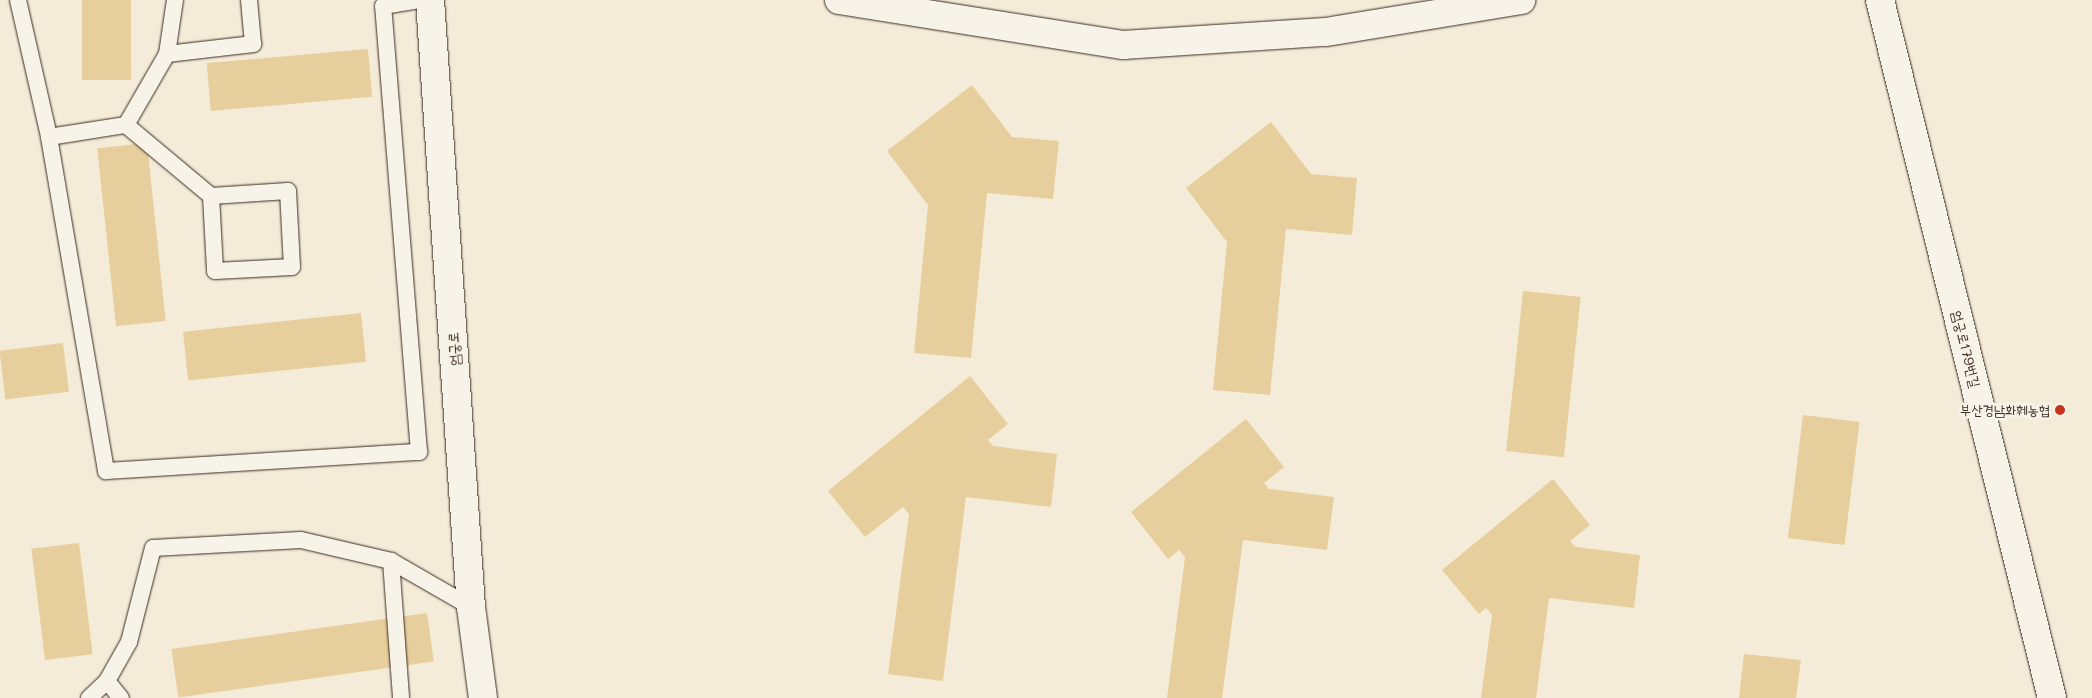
<!DOCTYPE html>
<meta charset="utf-8">
<style>
body{margin:0}
#map{position:relative;width:2092px;height:698px;overflow:hidden;background:#f4ecd9;font-family:Mali,"Poor Story",sans-serif}
div>[style]{position:absolute}
.building>*{inset:0;background:#e7cf9d;transform-origin:0 0}
.roads{filter:drop-shadow(0 0 1px #3b2a1e) drop-shadow(0 0 1px #3b2a1e)}
.lane>*{height:16px;margin:-8px;padding:0 8px;transform-origin:8px;border-radius:8px;background:#f7f3e8}
.street>*{height:28px;margin:-14px;padding:0 14px;transform-origin:14px;border-radius:14px;background:#f7f3e8}
.secondary>*{height:28px;margin:-14px;padding:0 14px;transform-origin:14px;border-radius:14px;background:#f7f3e8}
.dots>*{width:14px;height:14px;translate:-50% -50%;box-sizing:border-box;border:2px solid #f7f3e8;border-radius:50%}
span{translate:-50% -50%;white-space:nowrap;text-align:center;line-height:1.15;-webkit-text-stroke:5px #f7f3e8;paint-order:stroke}
.street-label{font-size:14px;color:#3b2a1e}
.poi-label{font-size:14px;color:#3b2a1e}
.right{translate:-100% -50%;text-align:right}
</style>
<div id="map">
<div class="building">
<i style="left:82px;top:0;width:49px;height:80px"></i>
<i style="left:368px;top:49px;width:48px;height:162px;rotate:85deg"></i>
<i style="clip-path:polygon(972px 85px,1012px 137px,1059px 141px,1053px 199px,987px 193px,971px 358px,914px 353px,928px 205px,887px 151px)"></i>
<i style="clip-path:polygon(1271px 122px,1311px 174px,1357px 178px,1352px 235px,1286px 229px,1270px 395px,1213px 390px,1227px 242px,1186px 188px)"></i>
<i style="left:147px;top:143px;width:179px;height:50px;rotate:84deg"></i>
<i style="left:1523px;top:291px;width:58px;height:161px;rotate:6deg"></i>
<i style="left:361px;top:313px;width:49px;height:179px;rotate:84deg"></i>
<i style="left:63px;top:343px;width:49px;height:64px;rotate:83deg"></i>
<i style="clip-path:polygon(970px 376px,1008px 424px,988px 440px,993px 446px,1057px 454px,1051px 507px,966px 497px,943px 681px,888px 674px,909px 514px,903px 507px,865px 537px,828px 491px)"></i>
<i style="left:1803px;top:415px;width:57px;height:124px;rotate:7deg"></i>
<i style="clip-path:polygon(1246px 419px,1284px 467px,1264px 483px,1269px 489px,1334px 497px,1327px 550px,1243px 540px,1222px 698px,1167px 698px,1185px 557px,1179px 550px,1168px 559px,1131px 512px)"></i>
<i style="clip-path:polygon(1553px 479px,1590px 525px,1570px 541px,1576px 547px,1640px 555px,1634px 608px,1549px 598px,1536px 698px,1481px 698px,1492px 615px,1486px 608px,1479px 614px,1442px 570px)"></i>
<i style="left:79px;top:543px;width:112px;height:48px;rotate:83deg"></i>
<i style="left:427px;top:613px;width:49px;height:258px;rotate:82deg"></i>
<i style="clip-path:polygon(1744px 654px,1801px 660px,1796px 698px,1739px 698px)"></i>
</div>
<div class="roads">
<div class="lane">
<i style="left:18px;top:0;width:140px;rotate:77.2deg"></i>
<i style="left:49px;top:137px;width:339px;rotate:80.3deg"></i>
<i style="left:106px;top:471px;width:314px;rotate:-3.5deg"></i>
<i style="left:419px;top:452px;width:447px;rotate:-94.6deg"></i>
<i style="left:383px;top:6px;width:37px;rotate:-9deg"></i>
<i style="left:167px;top:54px;width:87px;rotate:-6.6deg"></i>
<i style="left:253px;top:44px;width:44px;rotate:-95.2deg"></i>
<i style="left:126px;top:125px;width:111px;rotate:39.9deg"></i>
<i style="left:211px;top:196px;width:75px;rotate:86.9deg"></i>
<i style="left:215px;top:271px;width:77px;rotate:-3deg"></i>
<i style="left:292px;top:267px;width:76px;rotate:-93deg"></i>
<i style="left:288px;top:191px;width:77px;rotate:176.3deg"></i>
<i style="left:49px;top:137px;width:78px;rotate:-8.9deg"></i>
<i style="left:126px;top:125px;width:82px;rotate:-60deg"></i>
<i style="left:167px;top:54px;width:55px;rotate:-81.6deg"></i>
<i style="left:391px;top:561px;width:92px;rotate:29.9deg"></i>
<i style="left:107px;top:681px;width:22px;rotate:51deg"></i>
<i style="left:89px;top:698px;width:25px;rotate:-43deg"></i>
<i style="left:107px;top:681px;width:45px;rotate:-60.6deg"></i>
<i style="left:129px;top:642px;width:97px;rotate:-75.7deg"></i>
<i style="left:153px;top:548px;width:148px;rotate:-3.1deg"></i>
<i style="left:301px;top:540px;width:92px;rotate:13.1deg"></i>
<i style="left:391px;top:561px;width:137px;rotate:85.8deg"></i>
</div>
<div class="street">
<i style="left:839px;top:0;width:288px;rotate:9deg"></i>
<i style="left:1123px;top:45px;width:203px;rotate:-3.7deg"></i>
<i style="left:1326px;top:32px;width:198px;rotate:-9.3deg"></i>
<i style="left:1880px;top:0;width:719px;rotate:76.16deg"></i>
</div>
<div class="secondary">
<i style="left:430px;top:0;width:608px;rotate:86.14deg"></i>
<i style="left:471px;top:607px;width:92px;rotate:82.5deg"></i>
</div>
</div>
<div class="dots">
<i style="left:2060px;top:410px;background:#c8321e"></i>
</div>
<div class="street-label">
<span style="left:454px;top:349px;rotate:-94deg">엄궁로</span>
<span style="left:1966px;top:349px;rotate:76deg">엄궁로179번길</span>
</div>
<div class="poi-label">
<span class="right" style="left:2050px;top:410px">부산경남화훼농협</span>
</div>
</div>
